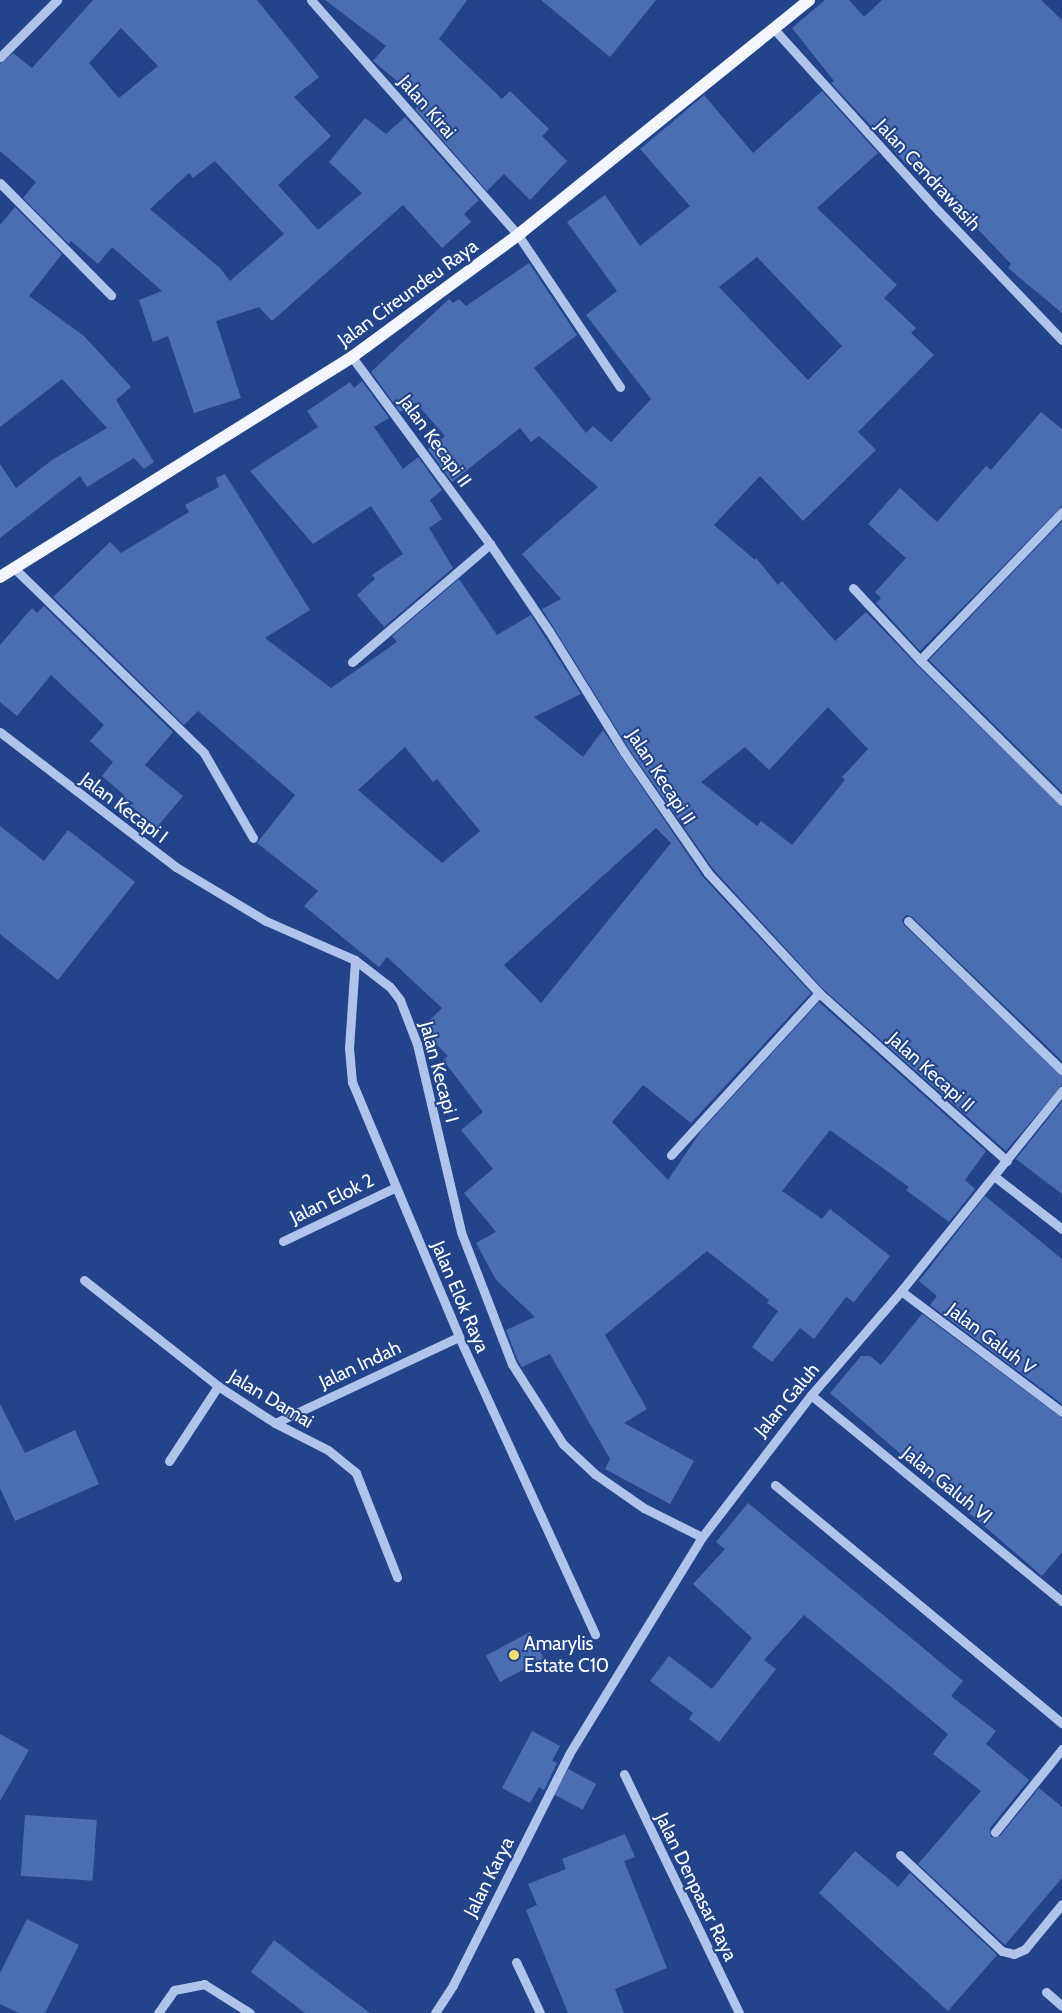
<!DOCTYPE html>
<style>
body{margin:0}
#map{position:relative;width:1062px;height:2013px;overflow:hidden;background:#23448a;font-family:Cabin,sans-serif}
div>[style]{position:absolute}
.building>*{inset:0;background:#4b6eb2;transform-origin:0 0}
.minor>*{height:9px;margin:-4.5px;padding:0 4.5px;transform-origin:4.5px;border-radius:4.5px;background:#b0c3ea}
.major>*{height:12px;margin:-6px;padding:0 6px;transform-origin:6px;border-radius:6px;background:#f3f6fe}
.dots>*{width:14px;height:14px;translate:-50% -50%;box-sizing:border-box;border:2px solid #23448a;border-radius:50%}
span{translate:-50% -50%;white-space:nowrap;text-align:center;line-height:1.15;-webkit-text-stroke:4px #23448a;paint-order:stroke}
.street-label{font-size:19px;color:#fff}
.poi-label{font-size:19px;color:#fff}
.left{translate:0 -50%;text-align:left}
</style>
<div id="map">
<div class="building">
<i style="clip-path:polygon(evenodd,93px 0,257px 0,319px 77px,294px 97px,331px 136px,278px 185px,318px 230px,362px 193px,329px 162px,365px 118px,386px 134px,405px 117px,479px 200px,464px 214px,471px 222px,442px 248px,403px 205px,272px 321px,259px 307px,216px 321px,241px 398px,194px 413px,168px 336px,153px 342px,139px 300px,162px 291px,112px 247px,98px 264px,71px 241px,69px 244px,23px 198px,36px 182px,0 151px,0 63px,13px 53px,32px 68px,93px 0,121px 28px,158px 66px,119px 98px,89px 63px,121px 28px,93px 0,215px 161px,284px 234px,230px 281px,220px 268px,150px 209px,189px 173px,193px 178px,215px 161px)"></i>
<i style="clip-path:polygon(325px 0,467px 0,439px 39px,502px 99px,510px 91px,549px 129px,542px 136px,567px 161px,530px 200px,504px 174px,487px 191px,415px 109px,422px 102px,373px 61px,386px 46px)"></i>
<i style="clip-path:polygon(541px 0,656px 0,610px 57px)"></i>
<i style="clip-path:polygon(825px 0,849px 0,864px 17px,882px 0,1041px 0,1062px 20px,1062px 313px,1008px 268px,1011px 264px,952px 202px,911px 162px,907px 165px,831px 83px,834px 81px,792px 28px)"></i>
<i style="clip-path:polygon(evenodd,822px 91px,878px 153px,817px 208px,897px 285px,884px 298px,916px 328px,911px 333px,934px 355px,858px 432px,876px 450px,803px 521px,760px 476px,714px 525px,755px 560px,756px 558px,778px 585px,782px 581px,835px 641px,866px 612px,916px 664px,1062px 807px,1062px 1061px,912px 917px,906px 915px,902px 920px,904px 925px,1062px 1076px,1062px 1085px,1006px 1151px,823px 989px,713px 869px,629px 749px,542px 609px,561px 599px,522px 554px,598px 487px,539px 436px,531px 442px,520px 428px,452px 482px,428px 449px,445px 436px,416px 403px,400px 412px,371px 372px,449px 299px,453px 303px,459px 299px,466px 306px,529px 263px,577px 335px,534px 368px,586px 433px,593px 426px,611px 442px,651px 399px,586px 315px,617px 291px,567px 222px,605px 195px,640px 246px,690px 206px,640px 149px,670px 124px,704px 95px,753px 153px,822px 91px,757px 257px,842px 346px,808px 380px,719px 287px,757px 257px,822px 91px,828px 707px,868px 749px,842px 777px,845px 780px,792px 845px,761px 821px,757px 826px,701px 782px,745px 747px,769px 770px,828px 707px)"></i>
<i style="clip-path:polygon(15px 207px,62px 254px,29px 296px,84px 336px,131px 387px,116px 400px,154px 462px,144px 469px,134px 458px,87px 487px,80px 476px,0 538px,0 464px,16px 488px,52px 460px,107px 428px,62px 379px,0 427px,0 225px)"></i>
<i style="clip-path:polygon(362px 381px,389px 418px,374px 427px,403px 469px,418px 457px,442px 490px,430px 500px,442px 519px,429px 528px,453px 568px,384px 627px,357px 595px,375px 579px,372px 575px,403px 554px,371px 506px,313px 544px,250px 471px,318px 427px,307px 411px,350px 382px,354px 388px)"></i>
<i style="clip-path:polygon(1041px 412px,1062px 429px,1062px 506px,920px 651px,876px 603px,881px 598px,875px 592px,906px 558px,868px 524px,900px 488px,937px 522px,986px 466px,991px 470px)"></i>
<i style="clip-path:polygon(evenodd,225px 474px,310px 610px,265px 638px,331px 688px,397px 642px,392px 636px,459px 579px,497px 635px,531px 615px,581px 694px,534px 717px,583px 757px,603px 730px,703px 877px,811px 993px,691px 1123px,643px 1085px,612px 1122px,668px 1180px,701px 1131px,819px 1002px,986px 1151px,965px 1180px,975px 1189px,949px 1222px,906px 1190px,909px 1187px,830px 1130px,782px 1191px,822px 1219px,830px 1209px,890px 1256px,854px 1302px,846px 1297px,814px 1339px,800px 1328px,772px 1362px,752px 1347px,778px 1311px,767px 1303px,769px 1300px,707px 1251px,605px 1335px,647px 1409px,624px 1423px,694px 1461px,670px 1504px,605px 1469px,610px 1459px,550px 1354px,522px 1367px,518px 1361px,506px 1330px,535px 1317px,496px 1280px,476px 1243px,496px 1232px,464px 1193px,493px 1169px,461px 1130px,483px 1112px,443px 1060px,448px 1056px,421px 1029px,442px 1008px,387px 957px,379px 967px,304px 906px,318px 891px,257px 843px,295px 795px,198px 711px,184px 725px,53px 597px,110px 542px,121px 553px,189px 512px,185px 505px,219px 487px,216px 478px,225px 474px,405px 747px,433px 782px,437px 779px,480px 831px,442px 863px,358px 790px,405px 747px,225px 474px,656px 828px,671px 843px,541px 1003px,504px 965px,656px 828px)"></i>
<i style="clip-path:polygon(1062px 521px,1062px 792px,929px 660px)"></i>
<i style="clip-path:polygon(44px 606px,173px 732px,145px 765px,183px 796px,157px 827px,121px 798px,124px 795px,102px 776px,113px 762px,90px 741px,104px 725px,51px 675px,17px 716px,0 702px,0 645px,32px 608px,37px 613px)"></i>
<i style="clip-path:polygon(0 826px,44px 861px,68px 830px,135px 882px,58px 980px,0 934px)"></i>
<i style="clip-path:polygon(1062px 1101px,1062px 1194px,1016px 1159px)"></i>
<i style="clip-path:polygon(985px 1196px,1062px 1259px,1062px 1404px,930px 1305px,937px 1296px,919px 1281px)"></i>
<i style="clip-path:polygon(922px 1314px,1062px 1418px,1062px 1552px,1042px 1576px,830px 1393px,861px 1356px,870px 1356px,881px 1365px)"></i>
<i style="clip-path:polygon(0 1404px,25px 1453px,75px 1430px,99px 1484px,15px 1521px,0 1488px)"></i>
<i style="clip-path:polygon(748px 1503px,963px 1681px,951px 1696px,996px 1731px,986px 1744px,1029px 1780px,990px 1828px,991px 1837px,1000px 1836px,1039px 1788px,1062px 1807px,1062px 1878px,1005px 1945px,918px 1864px,981px 1791px,933px 1754px,948px 1734px,804px 1615px,764px 1660px,776px 1669px,719px 1742px,689px 1719px,693px 1713px,650px 1681px,669px 1656px,712px 1689px,752px 1638px,693px 1584px,725px 1549px,716px 1542px)"></i>
<i style="left:530px;top:1632px;width:30px;height:50px;rotate:62deg"></i>
<i style="clip-path:polygon(532px 1731px,560px 1746px,552px 1761px,557px 1763px,544px 1790px,539px 1787px,530px 1803px,502px 1788px)"></i>
<i style="clip-path:polygon(0 1734px,29px 1750px,0 1801px)"></i>
<i style="left:568px;top:1769px;width:32px;height:29px;rotate:28deg"></i>
<i style="left:25px;top:1815px;width:72px;height:61px;rotate:4deg"></i>
<i style="clip-path:polygon(625px 1834px,635px 1857px,624px 1861px,667px 1968px,615px 1989px,624px 2013px,568px 2013px,526px 1910px,537px 1905px,528px 1884px,566px 1869px,562px 1859px)"></i>
<i style="clip-path:polygon(855px 1851px,898px 1887px,910px 1873px,997px 1955px,948px 2011px,819px 1893px)"></i>
<i style="clip-path:polygon(27px 1919px,79px 1945px,45px 2013px,19px 2013px,0 2004px,0 1973px)"></i>
<i style="clip-path:polygon(274px 1940px,339px 1990px,370px 2013px,305px 2013px,251px 1972px)"></i>
</div>
<div class="minor">
<i style="left:311px;top:0;width:313px;rotate:48.6deg"></i>
<i style="left:518px;top:235px;width:183px;rotate:56.1deg"></i>
<i style="left:774px;top:29px;width:236px;rotate:47.9deg"></i>
<i style="left:932px;top:204px;width:188px;rotate:46.3deg"></i>
<i style="left:0;top:57px;width:81px;rotate:-45deg"></i>
<i style="left:0;top:183px;width:158px;rotate:45.3deg"></i>
<i style="left:352px;top:357px;width:232px;rotate:53.6deg"></i>
<i style="left:490px;top:544px;width:105px;rotate:55.9deg"></i>
<i style="left:549px;top:631px;width:142px;rotate:58.2deg"></i>
<i style="left:624px;top:752px;width:147px;rotate:55.2deg"></i>
<i style="left:708px;top:873px;width:163px;rotate:47.2deg"></i>
<i style="left:819px;top:993px;width:252px;rotate:41.8deg"></i>
<i style="left:1062px;top:512px;width:205px;rotate:133.8deg"></i>
<i style="left:920px;top:660px;width:200px;rotate:44.8deg"></i>
<i style="left:14px;top:568px;width:265px;rotate:44.2deg"></i>
<i style="left:204px;top:753px;width:98px;rotate:60deg"></i>
<i style="left:853px;top:588px;width:98px;rotate:47.1deg"></i>
<i style="left:352px;top:662px;width:182px;rotate:-40.5deg"></i>
<i style="left:0;top:732px;width:222px;rotate:37.5deg"></i>
<i style="left:176px;top:867px;width:105px;rotate:31deg"></i>
<i style="left:266px;top:921px;width:97px;rotate:23.7deg"></i>
<i style="left:355px;top:960px;width:44px;rotate:37.6deg"></i>
<i style="left:390px;top:987px;width:16px;rotate:52deg"></i>
<i style="left:400px;top:1000px;width:47px;rotate:68.9deg"></i>
<i style="left:417px;top:1044px;width:193px;rotate:76.8deg"></i>
<i style="left:461px;top:1232px;width:142px;rotate:68.9deg"></i>
<i style="left:512px;top:1364px;width:95px;rotate:57.5deg"></i>
<i style="left:563px;top:1444px;width:44px;rotate:43.2deg"></i>
<i style="left:595px;top:1474px;width:60px;rotate:34.8deg"></i>
<i style="left:644px;top:1508px;width:65px;rotate:26.6deg"></i>
<i style="left:908px;top:921px;width:214px;rotate:44.1deg"></i>
<i style="left:355px;top:960px;width:88px;rotate:93.9deg"></i>
<i style="left:349px;top:1048px;width:34px;rotate:85deg"></i>
<i style="left:352px;top:1082px;width:277px;rotate:67.2deg"></i>
<i style="left:459px;top:1337px;width:327px;rotate:65.4deg"></i>
<i style="left:671px;top:1155px;width:219px;rotate:-47.6deg"></i>
<i style="left:994px;top:1176px;width:86px;rotate:37.9deg"></i>
<i style="left:283px;top:1241px;width:125px;rotate:-25.5deg"></i>
<i style="left:84px;top:1280px;width:171px;rotate:38.3deg"></i>
<i style="left:218px;top:1386px;width:68px;rotate:33deg"></i>
<i style="left:275px;top:1423px;width:59px;rotate:27deg"></i>
<i style="left:328px;top:1450px;width:36px;rotate:39deg"></i>
<i style="left:356px;top:1473px;width:112px;rotate:68.5deg"></i>
<i style="left:901px;top:1291px;width:201px;rotate:36.9deg"></i>
<i style="left:811px;top:1395px;width:325px;rotate:39.4deg"></i>
<i style="left:275px;top:1423px;width:203px;rotate:-25.1deg"></i>
<i style="left:169px;top:1461px;width:90px;rotate:-56.8deg"></i>
<i style="left:775px;top:1485px;width:373px;rotate:39.7deg"></i>
<i style="left:624px;top:1774px;width:265px;rotate:64.3deg"></i>
<i style="left:995px;top:1832px;width:107px;rotate:-51.1deg"></i>
<i style="left:900px;top:1855px;width:140px;rotate:43.3deg"></i>
<i style="left:1002px;top:1951px;width:12px;rotate:14deg"></i>
<i style="left:1014px;top:1954px;width:12px;rotate:-24deg"></i>
<i style="left:1025px;top:1949px;width:58px;rotate:-50.6deg"></i>
<i style="left:516px;top:1962px;width:56px;rotate:64.8deg"></i>
<i style="left:1046px;top:1992px;width:21px;rotate:41deg"></i>
<i style="left:158px;top:2013px;width:28px;rotate:-55deg"></i>
<i style="left:174px;top:1990px;width:31px;rotate:-11deg"></i>
<i style="left:204px;top:1984px;width:54px;rotate:32.2deg"></i>
<i style="left:435px;top:2013px;width:33px;rotate:-57deg"></i>
<i style="left:453px;top:1985px;width:258px;rotate:-63.3deg"></i>
<i style="left:569px;top:1754px;width:255px;rotate:-58.5deg"></i>
<i style="left:702px;top:1537px;width:179px;rotate:-52.5deg"></i>
<i style="left:811px;top:1395px;width:138px;rotate:-49.1deg"></i>
<i style="left:901px;top:1291px;width:257px;rotate:-51.2deg"></i>
</div>
<div class="major">
<i style="left:0;top:577px;width:415px;rotate:-32deg"></i>
<i style="left:352px;top:357px;width:206px;rotate:-36.3deg"></i>
<i style="left:518px;top:235px;width:374px;rotate:-38.9deg"></i>
</div>
<div class="dots">
<i style="left:514px;top:1655px;background:#f5de72"></i>
</div>
<div class="street-label">
<span style="left:427px;top:107px;rotate:49deg">Jalan Kirai</span>
<span style="left:928px;top:175px;rotate:47deg">Jalan Cendrawasih</span>
<span style="left:408px;top:293px;rotate:-36deg">Jalan Cireundeu Raya</span>
<span style="left:435px;top:441px;rotate:54deg">Jalan Kecapi II</span>
<span style="left:661px;top:777px;rotate:57deg">Jalan Kecapi II</span>
<span style="left:124px;top:808px;rotate:37deg">Jalan Kecapi I</span>
<span style="left:439px;top:1072px;rotate:75deg">Jalan Kecapi I</span>
<span style="left:931px;top:1072px;rotate:42deg">Jalan Kecapi II</span>
<span style="left:332px;top:1199px;rotate:-26deg">Jalan Elok 2</span>
<span style="left:460px;top:1297px;rotate:67deg">Jalan Elok Raya</span>
<span style="left:991px;top:1339px;rotate:37deg">Jalan Galuh V</span>
<span style="left:360px;top:1365px;rotate:-25deg">Jalan Indah</span>
<span style="left:271px;top:1399px;rotate:31deg">Jalan Damai</span>
<span style="left:787px;top:1400px;rotate:-50deg">Jalan Galuh</span>
<span style="left:947px;top:1485px;rotate:39deg">Jalan Galuh VI</span>
<span style="left:489px;top:1877px;rotate:-63deg">Jalan Karya</span>
<span style="left:696px;top:1887px;rotate:64deg">Jalan Denpasar Raya</span>
</div>
<div class="poi-label">
<span class="left" style="left:524px;top:1655px">Amarylis<br>Estate C10</span>
</div>
</div>
